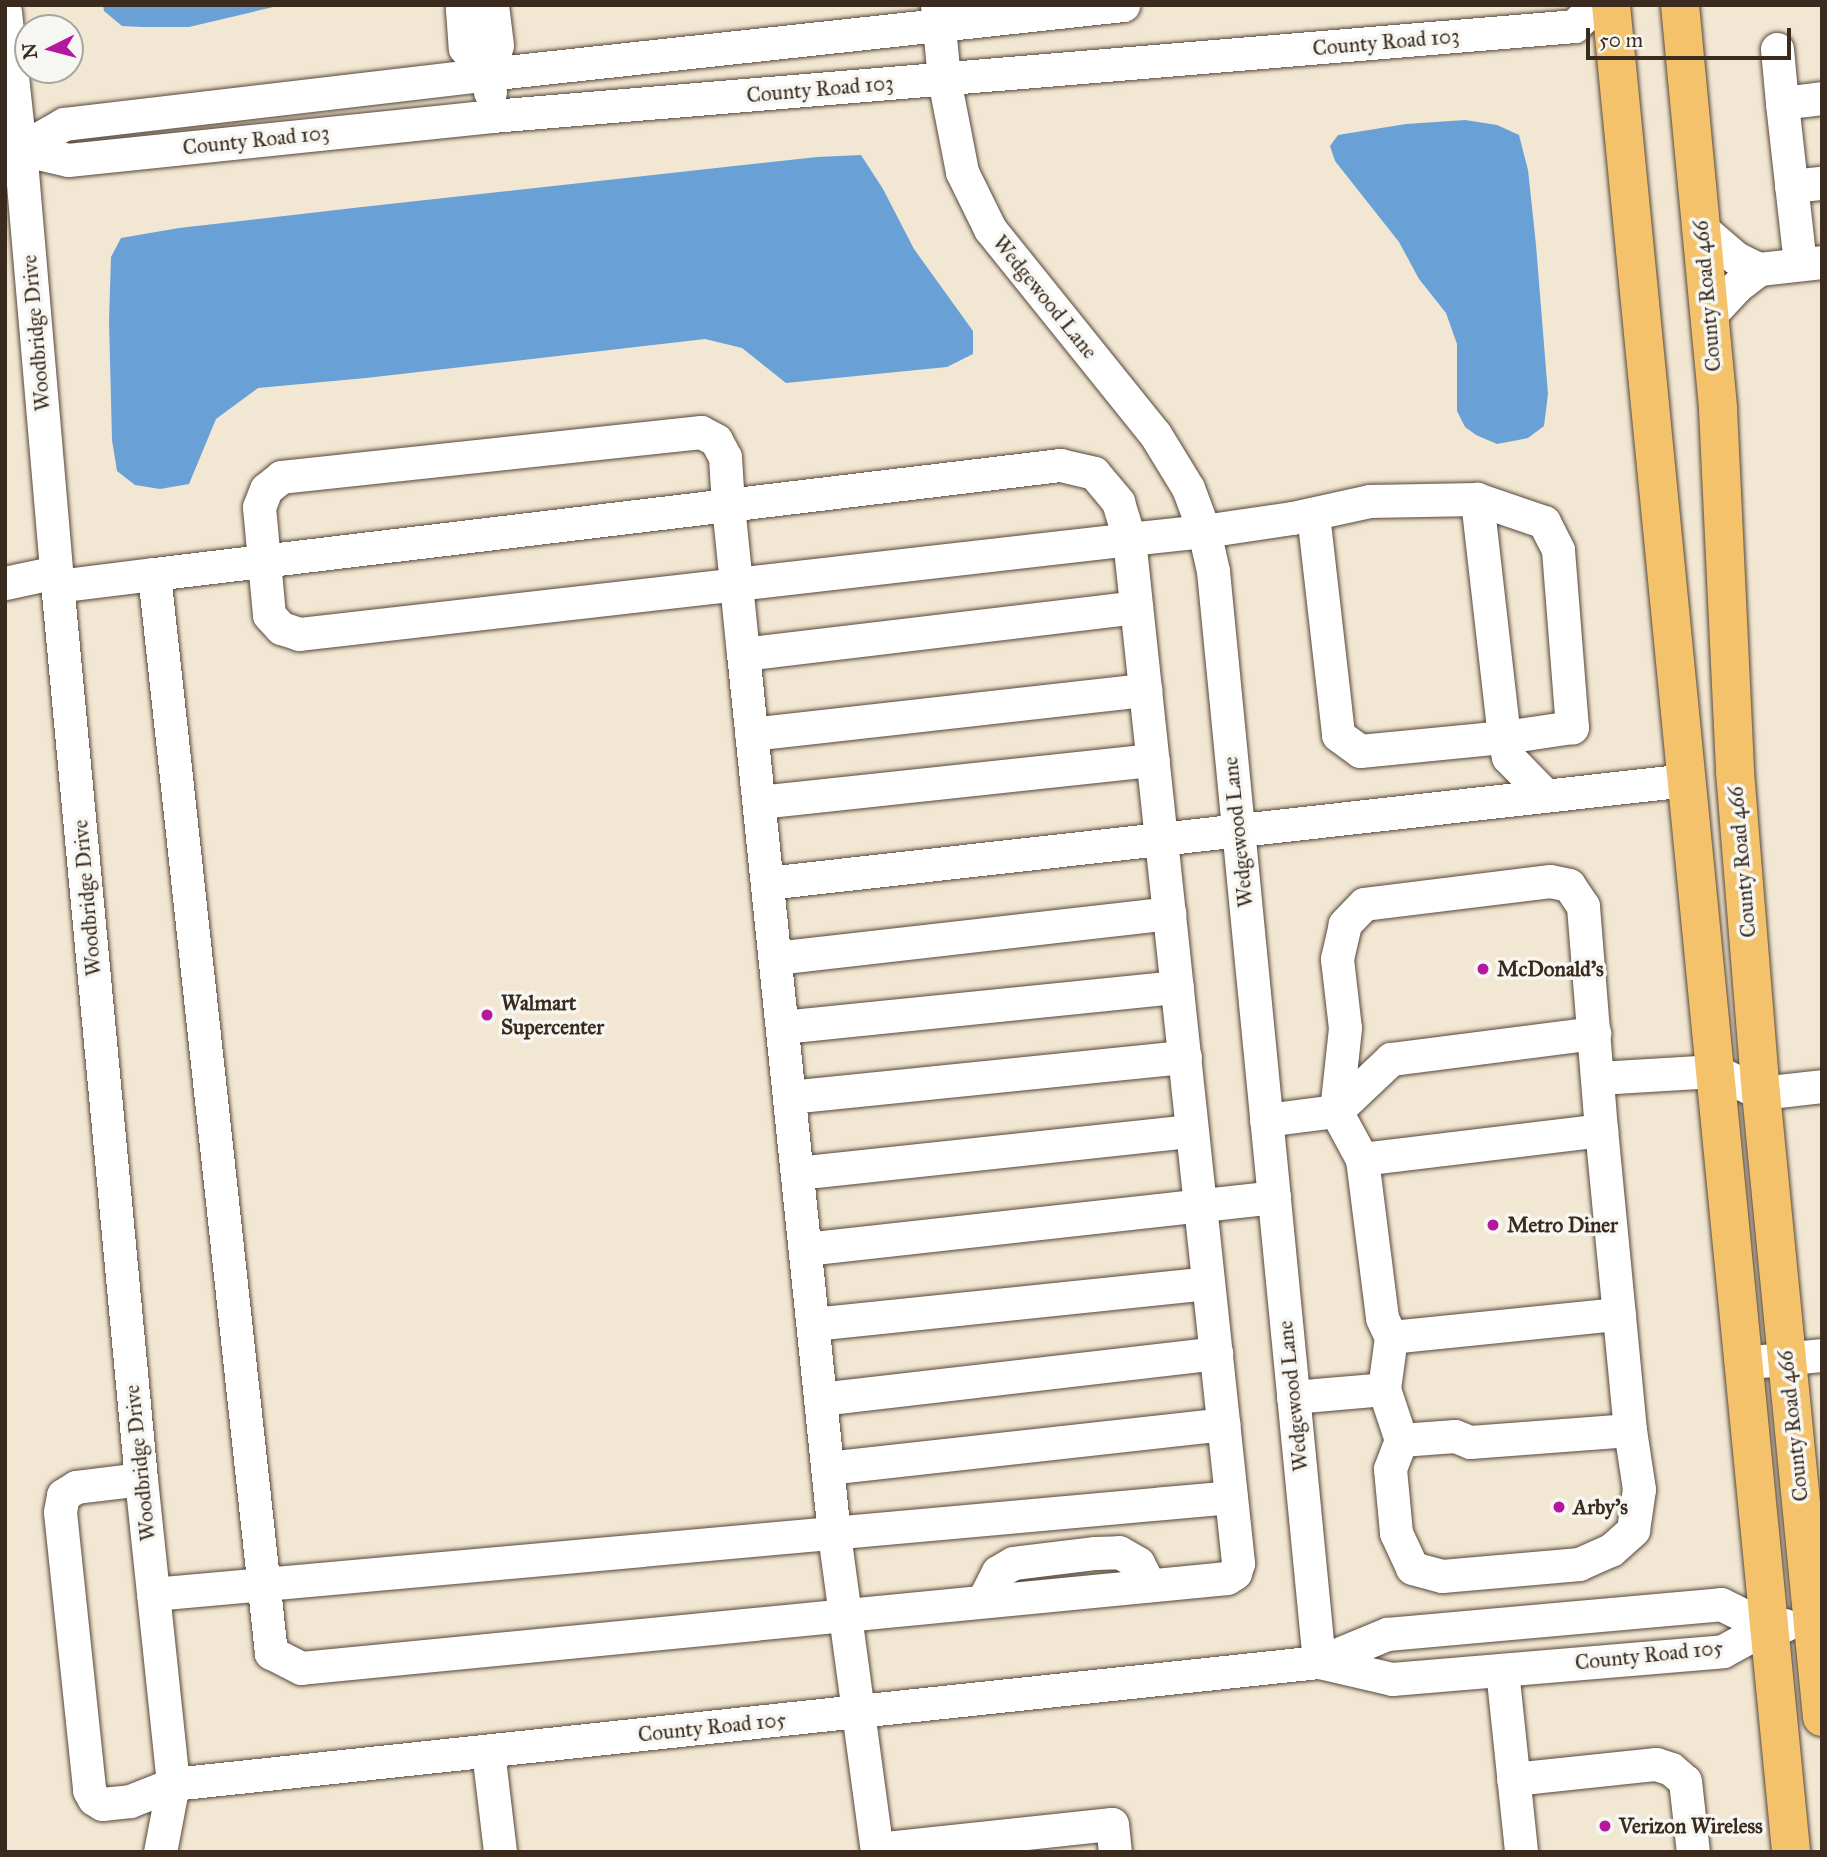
<!DOCTYPE html>
<style>
body{margin:0}
#map{position:relative;width:1827px;height:1857px;overflow:hidden;background:#f2e7d2;font-family:"IM FELL Great Primer",serif}
div>[style]{position:absolute}
.water>*{inset:0;background:#69a1d7}
.roads{filter:drop-shadow(0 0 2px #564639) drop-shadow(0 0 2px #564639)}
.minor>*{height:33px;margin:-16.5px;padding:0 16.5px;transform-origin:16.5px;border-radius:16.5px;background:#fff}
.major>*{height:38px;margin:-19px;padding:0 19px;transform-origin:19px;border-radius:19px;background:#f3c26a}
.dots>*{width:19px;height:19px;translate:-50% -50%;box-sizing:border-box;border:4px solid #f6f6f2;border-radius:50%}
span{translate:-50% -50%;white-space:nowrap;text-align:center;line-height:1.15;-webkit-text-stroke:7px #f6f6f2;paint-order:stroke}
.street-label{font-size:21px;color:#3b2a1e}
.poi-label{font-size:21px;color:#3b2a1e;font-weight:700}
.left{translate:0 -50%;text-align:left}
.frame{position:absolute;inset:0;border:7px solid #3b2a1e;pointer-events:none}
.north{position:absolute;left:14px;top:14px;width:70px;height:70px;box-sizing:border-box;background:#f6f6f2;border:2px solid #aba49d;border-radius:50%;rotate:264deg;font-size:19px;font-weight:700;line-height:28px;text-align:center;color:#3b2a1e}
.north::after{content:'';display:block;margin:auto;width:24px;height:32px;background:#b5179e;clip-path:polygon(50% 0,100% 100%,50% 72%,0 100%)}
.scale{position:absolute;left:1586px;top:28px;width:205px;height:32px;box-sizing:border-box;border:4px solid #3b2a1e;border-top:0;padding-left:9px;font-size:21px;line-height:24px;white-space:nowrap;color:#3b2a1e;-webkit-text-stroke:5px #f6f6f2;paint-order:stroke}
</style>
<div id="map">
<div class="water">
<i style="clip-path:polygon(103px 5px,282px 5px,189px 27px,142px 27px,122px 26px,104px 11px)"></i>
<i style="clip-path:polygon(1465px 120px,1497px 125px,1519px 135px,1528px 170px,1536px 245px,1548px 394px,1544px 426px,1528px 438px,1497px 444px,1476px 435px,1465px 427px,1457px 411px,1457px 344px,1446px 313px,1419px 279px,1399px 242px,1335px 161px,1330px 146px,1338px 135px,1406px 124px)"></i>
<i style="clip-path:polygon(861px 155px,883px 189px,914px 249px,973px 331px,973px 354px,947px 367px,786px 383px,742px 348px,705px 339px,366px 378px,258px 388px,216px 419px,189px 484px,160px 489px,135px 485px,117px 471px,112px 440px,109px 321px,111px 257px,121px 238px,179px 228px,362px 207px,817px 157px)"></i>
</div>
<div class="roads">
<div class="minor">
<i style="left:465px;top:5px;width:5px;rotate:127deg"></i>
<i style="left:462px;top:9px;width:39px;rotate:86deg"></i>
<i style="left:465px;top:48px;width:35px;rotate:49deg"></i>
<i style="left:937px;top:5px;width:74px;rotate:84.6deg"></i>
<i style="left:944px;top:79px;width:95px;rotate:79deg"></i>
<i style="left:962px;top:172px;width:64px;rotate:63.8deg"></i>
<i style="left:990px;top:229px;width:263px;rotate:51.2deg"></i>
<i style="left:1155px;top:434px;width:63px;rotate:58.6deg"></i>
<i style="left:1188px;top:488px;width:46px;rotate:69.6deg"></i>
<i style="left:1204px;top:531px;width:41px;rotate:77.3deg"></i>
<i style="left:1213px;top:571px;width:1096px;rotate:84.45deg"></i>
<i style="left:5px;top:12px;width:138px;rotate:83.8deg"></i>
<i style="left:20px;top:149px;width:425px;rotate:85.1deg"></i>
<i style="left:56px;top:572px;width:911px;rotate:84.65deg"></i>
<i style="left:141px;top:1479px;width:307px;rotate:84deg"></i>
<i style="left:173px;top:1784px;width:69px;rotate:100.8deg"></i>
<i style="left:1777px;top:49px;width:54px;rotate:84.7deg"></i>
<i style="left:490px;top:92px;width:18px;rotate:-96deg"></i>
<i style="left:488px;top:74px;width:30px;rotate:-73deg"></i>
<i style="left:497px;top:45px;width:40px;rotate:-97.1deg"></i>
<i style="left:20px;top:149px;width:51px;rotate:-29.6deg"></i>
<i style="left:64px;top:124px;width:427px;rotate:-6.7deg"></i>
<i style="left:488px;top:74px;width:639px;rotate:-6.2deg"></i>
<i style="left:5px;top:151px;width:15px;rotate:-8deg"></i>
<i style="left:20px;top:149px;width:49px;rotate:12.9deg"></i>
<i style="left:68px;top:160px;width:426px;rotate:-5.9deg"></i>
<i style="left:492px;top:116px;width:1086px;rotate:-4.75deg"></i>
<i style="left:1574px;top:26px;width:30px;rotate:-44deg"></i>
<i style="left:1791px;top:186px;width:31px;rotate:-6deg"></i>
<i style="left:1701px;top:228px;width:46px;rotate:40.6deg"></i>
<i style="left:1736px;top:258px;width:25px;rotate:26deg"></i>
<i style="left:1759px;top:269px;width:63px;rotate:-6.3deg"></i>
<i style="left:1800px;top:264px;width:162px;rotate:-96.4deg"></i>
<i style="left:1782px;top:103px;width:40px;rotate:-7.1deg"></i>
<i style="left:1709px;top:316px;width:42px;rotate:-46.9deg"></i>
<i style="left:1738px;top:285px;width:26px;rotate:-37deg"></i>
<i style="left:1060px;top:465px;width:35px;rotate:13deg"></i>
<i style="left:1094px;top:473px;width:38px;rotate:50deg"></i>
<i style="left:1118px;top:502px;width:39px;rotate:73deg"></i>
<i style="left:1129px;top:539px;width:1030px;rotate:83.92deg"></i>
<i style="left:1238px;top:1563px;width:10px;rotate:107deg"></i>
<i style="left:1235px;top:1573px;width:9px;rotate:148deg"></i>
<i style="left:1227px;top:1578px;width:930px;rotate:174.45deg"></i>
<i style="left:301px;top:1668px;width:34px;rotate:-153deg"></i>
<i style="left:271px;top:1653px;width:1085px;rotate:-96.19deg"></i>
<i style="left:154px;top:574px;width:913px;rotate:-6.86deg"></i>
<i style="left:1313px;top:514px;width:222px;rotate:83.5deg"></i>
<i style="left:1338px;top:735px;width:27px;rotate:36deg"></i>
<i style="left:1360px;top:751px;width:145px;rotate:-5.6deg"></i>
<i style="left:1504px;top:737px;width:20px;rotate:79deg"></i>
<i style="left:1508px;top:757px;width:54px;rotate:45.7deg"></i>
<i style="left:5px;top:583px;width:52px;rotate:-12.2deg"></i>
<i style="left:57px;top:586px;width:98px;rotate:-7.1deg"></i>
<i style="left:743px;top:654px;width:396px;rotate:-6.8deg"></i>
<i style="left:751px;top:734px;width:397px;rotate:-6.4deg"></i>
<i style="left:759px;top:802px;width:396px;rotate:-6.1deg"></i>
<i style="left:767px;top:883px;width:926px;rotate:-6.39deg"></i>
<i style="left:775px;top:958px;width:397px;rotate:-6.5deg"></i>
<i style="left:782px;top:1027px;width:397px;rotate:-5.8deg"></i>
<i style="left:1598px;top:1078px;width:117px;rotate:-3.4deg"></i>
<i style="left:1715px;top:1071px;width:51px;rotate:25.6deg"></i>
<i style="left:1761px;top:1093px;width:61px;rotate:-6.5deg"></i>
<i style="left:789px;top:1097px;width:398px;rotate:-5.8deg"></i>
<i style="left:1336px;top:1111px;width:76px;rotate:-43.4deg"></i>
<i style="left:1391px;top:1059px;width:205px;rotate:-7.3deg"></i>
<i style="left:1266px;top:1120px;width:71px;rotate:-7.3deg"></i>
<i style="left:1336px;top:1111px;width:55px;rotate:61.6deg"></i>
<i style="left:1362px;top:1159px;width:241px;rotate:-6.9deg"></i>
<i style="left:1601px;top:1130px;width:225px;rotate:-94.6deg"></i>
<i style="left:1583px;top:906px;width:25px;rotate:-124deg"></i>
<i style="left:1569px;top:885px;width:19px;rotate:-168deg"></i>
<i style="left:1550px;top:881px;width:187px;rotate:173deg"></i>
<i style="left:1364px;top:904px;width:28px;rotate:134deg"></i>
<i style="left:1345px;top:924px;width:36px;rotate:103deg"></i>
<i style="left:1337px;top:959px;width:69px;rotate:83.4deg"></i>
<i style="left:1345px;top:1028px;width:83px;rotate:96.2deg"></i>
<i style="left:1362px;top:1159px;width:160px;rotate:82.8deg"></i>
<i style="left:1382px;top:1318px;width:21px;rotate:65deg"></i>
<i style="left:1391px;top:1337px;width:52px;rotate:97.7deg"></i>
<i style="left:1384px;top:1389px;width:54px;rotate:71.6deg"></i>
<i style="left:1401px;top:1440px;width:54px;rotate:-4.2deg"></i>
<i style="left:1455px;top:1436px;width:16px;rotate:22deg"></i>
<i style="left:1470px;top:1442px;width:160px;rotate:-4.3deg"></i>
<i style="left:1630px;top:1430px;width:301px;rotate:-95.5deg"></i>
<i style="left:797px;top:1173px;width:396px;rotate:-6.1deg"></i>
<i style="left:805px;top:1249px;width:472px;rotate:-6.3deg"></i>
<i style="left:813px;top:1324px;width:397px;rotate:-5.9deg"></i>
<i style="left:1391px;top:1337px;width:229px;rotate:-5.8deg"></i>
<i style="left:1742px;top:1363px;width:80px;rotate:-5.7deg"></i>
<i style="left:1293px;top:1397px;width:91px;rotate:-5deg"></i>
<i style="left:820px;top:1399px;width:399px;rotate:-6.6deg"></i>
<i style="left:1401px;top:1440px;width:31px;rotate:111deg"></i>
<i style="left:1390px;top:1469px;width:64px;rotate:84.6deg"></i>
<i style="left:1396px;top:1533px;width:38px;rotate:65deg"></i>
<i style="left:1412px;top:1568px;width:31px;rotate:15deg"></i>
<i style="left:1442px;top:1576px;width:138px;rotate:-5deg"></i>
<i style="left:1579px;top:1564px;width:35px;rotate:-24deg"></i>
<i style="left:1611px;top:1550px;width:30px;rotate:-42deg"></i>
<i style="left:1633px;top:1530px;width:41px;rotate:-81.7deg"></i>
<i style="left:1639px;top:1489px;width:60px;rotate:-98.7deg"></i>
<i style="left:827px;top:1468px;width:399px;rotate:-6.3deg"></i>
<i style="left:141px;top:1479px;width:65px;rotate:173deg"></i>
<i style="left:76px;top:1487px;width:15px;rotate:148deg"></i>
<i style="left:63px;top:1495px;width:17px;rotate:100deg"></i>
<i style="left:60px;top:1512px;width:280px;rotate:84deg"></i>
<i style="left:89px;top:1790px;width:10px;rotate:61deg"></i>
<i style="left:94px;top:1799px;width:9px;rotate:32deg"></i>
<i style="left:102px;top:1804px;width:28px;rotate:-6deg"></i>
<i style="left:130px;top:1801px;width:46px;rotate:-21.6deg"></i>
<i style="left:173px;top:1784px;width:1152px;rotate:-6.08deg"></i>
<i style="left:1319px;top:1662px;width:74px;rotate:-22.4deg"></i>
<i style="left:1387px;top:1634px;width:335px;rotate:-5.1deg"></i>
<i style="left:1721px;top:1604px;width:51px;rotate:26.6deg"></i>
<i style="left:153px;top:1594px;width:1082px;rotate:-5.14deg"></i>
<i style="left:983px;top:1601px;width:33px;rotate:-63deg"></i>
<i style="left:998px;top:1572px;width:17px;rotate:-31deg"></i>
<i style="left:1013px;top:1563px;width:83px;rotate:-7deg"></i>
<i style="left:1095px;top:1553px;width:24px;rotate:-2deg"></i>
<i style="left:1119px;top:1552px;width:22px;rotate:30deg"></i>
<i style="left:1138px;top:1563px;width:25px;rotate:63deg"></i>
<i style="left:1319px;top:1662px;width:75px;rotate:13.1deg"></i>
<i style="left:1392px;top:1679px;width:332px;rotate:-4.8deg"></i>
<i style="left:1723px;top:1651px;width:50px;rotate:-28.6deg"></i>
<i style="left:1767px;top:1627px;width:18px;rotate:-6deg"></i>
<i style="left:1502px;top:1670px;width:183px;rotate:84deg"></i>
<i style="left:488px;top:1751px;width:102px;rotate:83.2deg"></i>
<i style="left:1513px;top:1779px;width:144px;rotate:-6deg"></i>
<i style="left:1656px;top:1764px;width:16px;rotate:18deg"></i>
<i style="left:1671px;top:1769px;width:18px;rotate:41deg"></i>
<i style="left:1685px;top:1781px;width:71px;rotate:83.6deg"></i>
<i style="left:877px;top:1849px;width:236px;rotate:-6.1deg"></i>
<i style="left:1112px;top:1824px;width:28px;rotate:84deg"></i>
<i style="left:877px;top:1852px;width:321px;rotate:-97.7deg"></i>
<i style="left:834px;top:1534px;width:885px;rotate:-95.9deg"></i>
<i style="left:743px;top:654px;width:70px;rotate:-95.7deg"></i>
<i style="left:736px;top:584px;width:79px;rotate:-95.8deg"></i>
<i style="left:728px;top:505px;width:48px;rotate:-93.6deg"></i>
<i style="left:725px;top:457px;width:19px;rotate:-118deg"></i>
<i style="left:716px;top:440px;width:17px;rotate:-152deg"></i>
<i style="left:701px;top:432px;width:422px;rotate:173.9deg"></i>
<i style="left:281px;top:477px;width:19px;rotate:141deg"></i>
<i style="left:266px;top:489px;width:19px;rotate:111deg"></i>
<i style="left:259px;top:507px;width:108px;rotate:84.7deg"></i>
<i style="left:269px;top:615px;width:18px;rotate:47deg"></i>
<i style="left:281px;top:628px;width:19px;rotate:18deg"></i>
<i style="left:299px;top:634px;width:440px;rotate:-6.5deg"></i>
<i style="left:736px;top:584px;width:396px;rotate:-6.5deg"></i>
<i style="left:1129px;top:539px;width:75px;rotate:-6.1deg"></i>
<i style="left:1204px;top:531px;width:89px;rotate:-8.4deg"></i>
<i style="left:1292px;top:518px;width:79px;rotate:-12.4deg"></i>
<i style="left:1369px;top:501px;width:108px;rotate:-1.1deg"></i>
<i style="left:1477px;top:499px;width:71px;rotate:18.9deg"></i>
<i style="left:1544px;top:522px;width:31px;rotate:63deg"></i>
<i style="left:1558px;top:550px;width:178px;rotate:85.5deg"></i>
<i style="left:1572px;top:727px;width:69px;rotate:171.6deg"></i>
<i style="left:1504px;top:737px;width:240px;rotate:-96.5deg"></i>
</div>
<div class="major">
<i style="left:1611px;top:5px;width:1856px;rotate:84.43deg"></i>
<i style="left:1680px;top:5px;width:406px;rotate:84.6deg"></i>
<i style="left:1718px;top:409px;width:363px;rotate:87.3deg"></i>
<i style="left:1735px;top:772px;width:322px;rotate:85.4deg"></i>
<i style="left:1761px;top:1093px;width:627px;rotate:84.42deg"></i>
</div>
</div>
<div class="dots">
<i style="left:1483px;top:969px;background:#b5179e"></i>
<i style="left:487px;top:1015px;background:#b5179e"></i>
<i style="left:1493px;top:1225px;background:#b5179e"></i>
<i style="left:1559px;top:1507px;background:#b5179e"></i>
<i style="left:1605px;top:1826px;background:#b5179e"></i>
</div>
<div class="street-label">
<span style="left:1386px;top:42px;rotate:-5deg">County Road 103</span>
<span style="left:820px;top:89px;rotate:-5deg">County Road 103</span>
<span style="left:256px;top:140px;rotate:-6deg">County Road 103</span>
<span style="left:1707px;top:296px;rotate:-95deg">County Road 466</span>
<span style="left:1045px;top:297px;rotate:51deg">Wedgewood Lane</span>
<span style="left:36px;top:333px;rotate:-95deg">Woodbridge Drive</span>
<span style="left:1238px;top:832px;rotate:-96deg">Wedgewood Lane</span>
<span style="left:1742px;top:862px;rotate:-95deg">County Road 466</span>
<span style="left:87px;top:898px;rotate:-95deg">Woodbridge Drive</span>
<span style="left:1293px;top:1396px;rotate:-96deg">Wedgewood Lane</span>
<span style="left:1793px;top:1426px;rotate:-96deg">County Road 466</span>
<span style="left:140px;top:1463px;rotate:-96deg">Woodbridge Drive</span>
<span style="left:1649px;top:1655px;rotate:-6deg">County Road 105</span>
<span style="left:712px;top:1727px;rotate:-6deg">County Road 105</span>
</div>
<div class="poi-label">
<span class="left" style="left:1497px;top:969px">McDonald's</span>
<span class="left" style="left:501px;top:1015px">Walmart<br>Supercenter</span>
<span class="left" style="left:1507px;top:1225px">Metro Diner</span>
<span class="left" style="left:1573px;top:1507px">Arby's</span>
<span class="left" style="left:1619px;top:1826px">Verizon Wireless</span>
</div>
<div class="frame"></div>
<div class="north">N</div>
<div class="scale">50 m</div>
</div>
